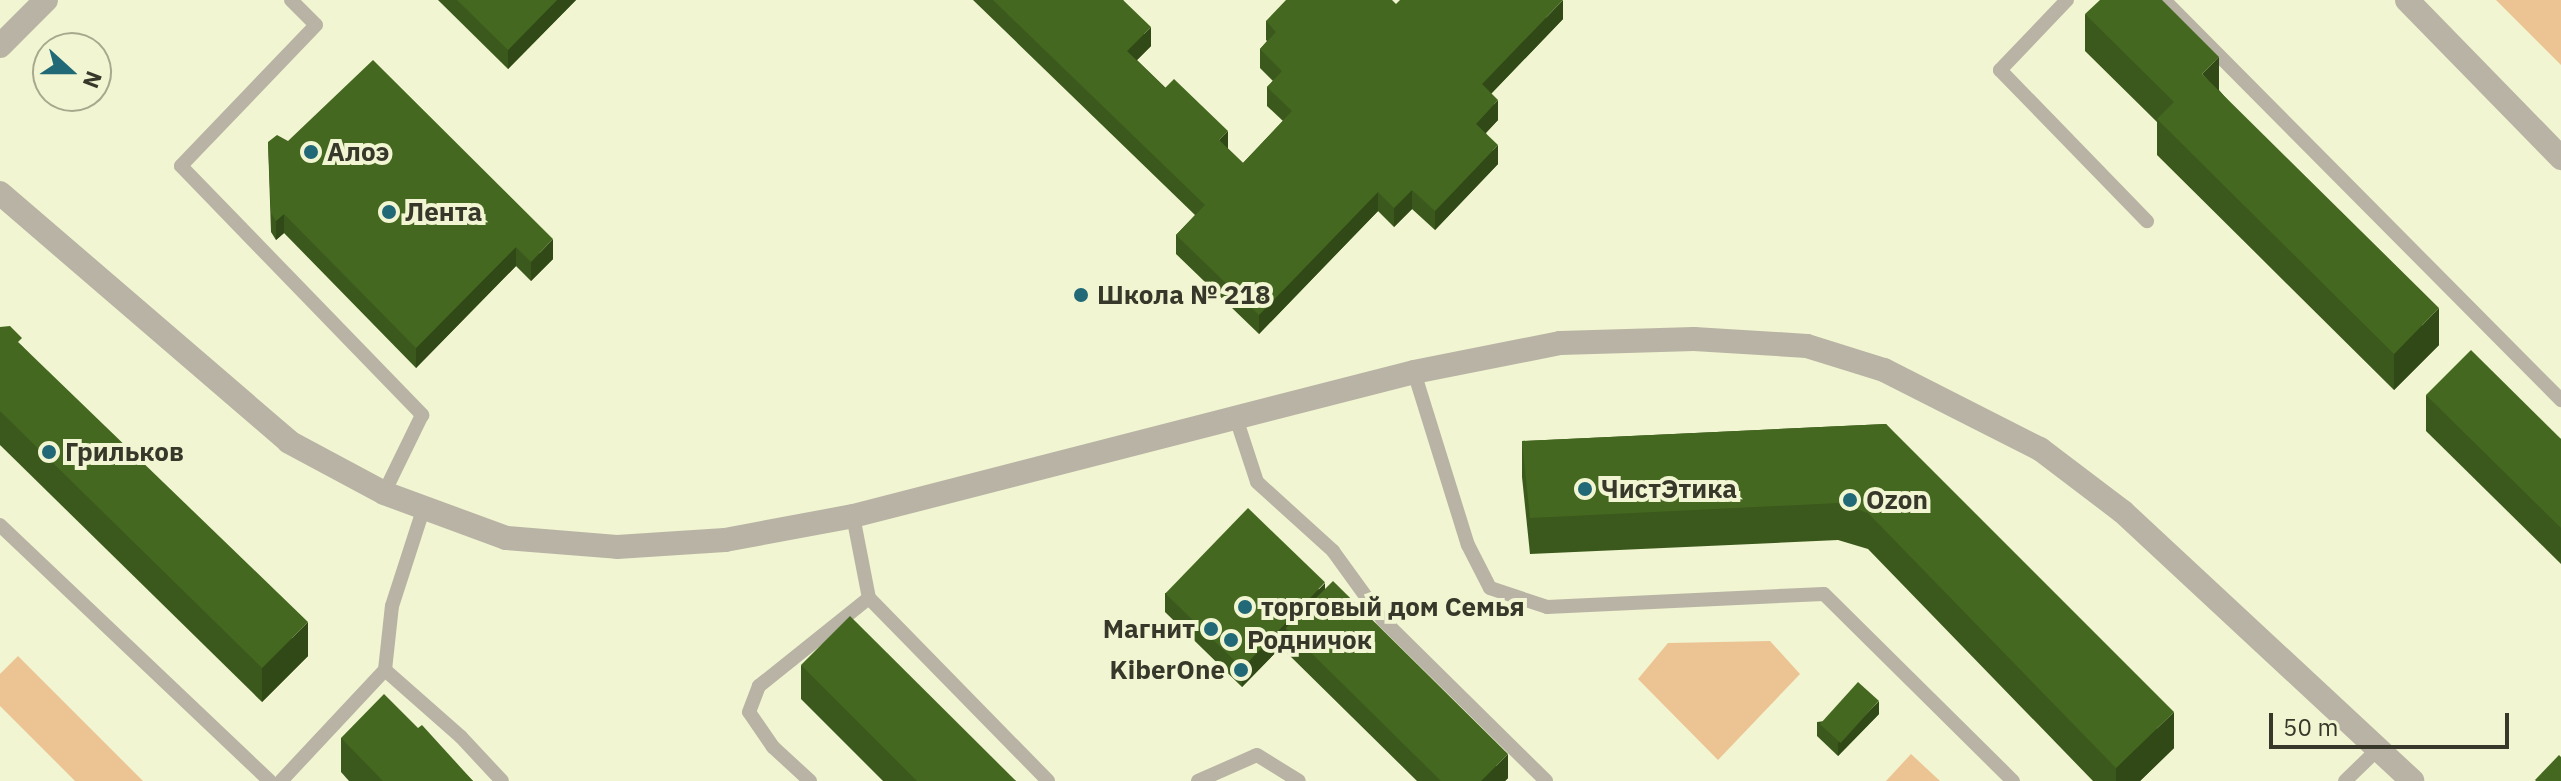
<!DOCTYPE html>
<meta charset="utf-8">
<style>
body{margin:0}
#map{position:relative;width:2561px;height:781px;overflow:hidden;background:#f1f5d1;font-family:"IBM Plex Sans",sans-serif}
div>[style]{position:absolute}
.green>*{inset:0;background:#ecc393}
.service>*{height:14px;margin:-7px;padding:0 7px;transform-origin:7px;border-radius:7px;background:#b8b3a4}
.minor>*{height:24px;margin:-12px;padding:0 12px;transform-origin:12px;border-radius:12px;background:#b8b3a4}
.tertiary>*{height:24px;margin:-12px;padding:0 12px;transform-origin:12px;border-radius:12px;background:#b8b3a4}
.wall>*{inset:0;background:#3b591c}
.shaded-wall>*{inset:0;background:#304917}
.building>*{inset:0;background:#456821;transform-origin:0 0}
.dots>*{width:22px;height:22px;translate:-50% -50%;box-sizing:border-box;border:4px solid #f1f5d1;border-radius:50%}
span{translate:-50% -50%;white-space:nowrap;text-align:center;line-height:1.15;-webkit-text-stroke:8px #f1f5d1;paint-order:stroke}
.poi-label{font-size:26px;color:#37382a;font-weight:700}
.left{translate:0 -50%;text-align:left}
.right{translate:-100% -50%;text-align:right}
.north{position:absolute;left:32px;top:32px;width:80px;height:80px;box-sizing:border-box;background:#f1f5d1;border:2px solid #a7a98e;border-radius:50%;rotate:111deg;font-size:22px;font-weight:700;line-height:32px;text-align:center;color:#37382a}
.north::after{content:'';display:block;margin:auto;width:28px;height:36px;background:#226977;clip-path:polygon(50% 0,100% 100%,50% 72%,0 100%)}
.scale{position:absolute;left:2269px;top:713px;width:240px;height:36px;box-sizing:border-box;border:4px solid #37382a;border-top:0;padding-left:10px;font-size:24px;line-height:28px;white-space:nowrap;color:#37382a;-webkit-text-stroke:6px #f1f5d1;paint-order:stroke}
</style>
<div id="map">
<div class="green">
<i style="clip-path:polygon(2496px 0,2561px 0,2561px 65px)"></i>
<i style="clip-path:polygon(1770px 641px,1800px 674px,1718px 760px,1638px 679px,1668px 643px)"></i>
<i style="clip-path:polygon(18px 656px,143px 781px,75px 781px,0 706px,0 674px)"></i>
<i style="clip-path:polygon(1911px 754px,1940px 781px,1886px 781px)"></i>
</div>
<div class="service">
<i style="left:291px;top:0;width:35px;rotate:45deg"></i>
<i style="left:316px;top:25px;width:195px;rotate:133.8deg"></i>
<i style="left:181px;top:166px;width:347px;rotate:45.9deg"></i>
<i style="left:422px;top:415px;width:87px;rotate:116deg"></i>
<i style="left:2067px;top:0;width:97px;rotate:133.7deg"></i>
<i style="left:2000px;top:70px;width:211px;rotate:45.8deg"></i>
<i style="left:2164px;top:0;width:564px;rotate:45.22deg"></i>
<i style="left:1414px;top:372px;width:181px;rotate:72.7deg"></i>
<i style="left:1468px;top:545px;width:48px;rotate:62.9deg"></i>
<i style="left:1490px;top:588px;width:60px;rotate:18.4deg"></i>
<i style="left:1547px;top:607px;width:277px;rotate:-2.7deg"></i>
<i style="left:1824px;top:594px;width:266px;rotate:44.7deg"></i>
<i style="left:1236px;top:418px;width:67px;rotate:71.8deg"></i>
<i style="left:1257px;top:482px;width:103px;rotate:42.2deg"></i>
<i style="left:1333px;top:551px;width:85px;rotate:54.1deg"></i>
<i style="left:1383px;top:620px;width:229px;rotate:44.6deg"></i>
<i style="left:853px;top:516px;width:84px;rotate:79deg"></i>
<i style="left:869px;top:598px;width:256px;rotate:45.6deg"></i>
<i style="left:0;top:525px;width:372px;rotate:43.5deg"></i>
<i style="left:385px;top:670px;width:101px;rotate:41.4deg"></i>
<i style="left:461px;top:737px;width:60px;rotate:47deg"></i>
<i style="left:281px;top:781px;width:152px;rotate:-46.9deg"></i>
<i style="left:385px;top:670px;width:64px;rotate:-83.8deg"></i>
<i style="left:392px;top:606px;width:104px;rotate:-72.1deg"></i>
<i style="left:810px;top:781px;width:50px;rotate:-137.4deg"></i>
<i style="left:773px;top:747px;width:42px;rotate:-124.4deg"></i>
<i style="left:749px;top:712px;width:28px;rotate:-69deg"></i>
<i style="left:759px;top:686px;width:141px;rotate:-38.7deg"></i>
<i style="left:1198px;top:781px;width:64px;rotate:-23.8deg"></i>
<i style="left:1257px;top:755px;width:49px;rotate:31.8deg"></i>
<i style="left:2345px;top:781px;width:45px;rotate:-44.1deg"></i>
</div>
<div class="minor">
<i style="left:0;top:46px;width:65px;rotate:-45deg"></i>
<i style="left:0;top:193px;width:381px;rotate:40.7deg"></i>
<i style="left:289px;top:442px;width:108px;rotate:28.2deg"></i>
<i style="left:384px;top:493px;width:130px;rotate:20.2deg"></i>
<i style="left:506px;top:538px;width:111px;rotate:4.6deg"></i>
<i style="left:617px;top:547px;width:108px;rotate:-3.7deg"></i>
<i style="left:725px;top:540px;width:130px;rotate:-10.6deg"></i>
<i style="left:853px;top:516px;width:579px;rotate:-14.4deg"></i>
<i style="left:1414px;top:372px;width:149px;rotate:-11.2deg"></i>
<i style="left:1560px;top:343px;width:134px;rotate:-1.7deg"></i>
<i style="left:1694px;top:339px;width:113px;rotate:3.5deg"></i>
<i style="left:1807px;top:346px;width:81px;rotate:17.3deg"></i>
<i style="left:1884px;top:370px;width:175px;rotate:26.9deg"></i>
<i style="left:2040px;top:449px;width:104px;rotate:37.2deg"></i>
<i style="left:2123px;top:512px;width:395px;rotate:42.9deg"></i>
</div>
<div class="tertiary">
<i style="left:2407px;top:0;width:221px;rotate:45.7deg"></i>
</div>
<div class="wall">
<i style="clip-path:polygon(438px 0,576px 0,508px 69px)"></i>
<i style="clip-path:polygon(973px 0,1123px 0,1151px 46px,1137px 60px,1243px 163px,1283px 121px,1267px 106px,1267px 87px,1273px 81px,1260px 68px,1260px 49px,1267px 41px,1266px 40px,1266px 21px,1396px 4px,1563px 19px,1491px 94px,1498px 120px,1486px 133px,1498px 164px,1435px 230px,1412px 209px,1394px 227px,1378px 211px,1259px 334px,1176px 254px,1176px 235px,1195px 215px)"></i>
<i style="clip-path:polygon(2085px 14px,2219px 90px,2439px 345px,2394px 390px,2157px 155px,2157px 122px,2085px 51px)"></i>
<i style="clip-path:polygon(288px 141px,553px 259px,531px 281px,516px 266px,416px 368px,284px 233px,276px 240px,271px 232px,268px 142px)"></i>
<i style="clip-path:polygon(0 327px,22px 346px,308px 656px,262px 702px,0 445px)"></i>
<i style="clip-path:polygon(2426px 395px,2561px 439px,2561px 564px,2426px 431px)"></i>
<i style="clip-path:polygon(1886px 424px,2174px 748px,2140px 781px,2093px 781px,1868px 549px,1838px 540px,1530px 554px,1522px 477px,1522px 441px)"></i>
<i style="clip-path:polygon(1325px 589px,1508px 778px,1505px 781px,1417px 781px,1286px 652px,1286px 642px,1242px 687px,1165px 612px,1165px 593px)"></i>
<i style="clip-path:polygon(801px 665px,1016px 781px,883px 781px,801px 699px)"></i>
<i style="clip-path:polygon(1879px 714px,1838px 756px,1817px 736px,1817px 722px)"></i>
<i style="clip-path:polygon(418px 728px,473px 781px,349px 781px,341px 772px,341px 738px)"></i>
</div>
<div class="shaded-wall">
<i style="clip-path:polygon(557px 0,576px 0,508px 69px,508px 50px)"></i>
<i style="clip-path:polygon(1563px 0,1563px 19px,1482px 103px,1482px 84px)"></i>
<i style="clip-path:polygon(1151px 27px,1151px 46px,1127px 70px,1127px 51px)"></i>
<i style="clip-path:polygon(2219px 57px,2219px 93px,2202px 74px)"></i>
<i style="clip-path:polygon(1498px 100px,1498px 120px,1476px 143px,1476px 124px)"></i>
<i style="clip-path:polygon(1228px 131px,1228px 150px,1219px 140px)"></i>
<i style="clip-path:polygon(1498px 145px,1498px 164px,1435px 230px,1435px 211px)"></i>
<i style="clip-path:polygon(1412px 190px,1412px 209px,1394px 227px,1394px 208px)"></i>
<i style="clip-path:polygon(1378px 192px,1378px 211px,1259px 334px,1259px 315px)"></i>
<i style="clip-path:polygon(284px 214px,284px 233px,276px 240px,276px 221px)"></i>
<i style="clip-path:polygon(553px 239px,553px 259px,531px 281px,531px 262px)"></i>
<i style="clip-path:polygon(516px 247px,516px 266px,416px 368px,416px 348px)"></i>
<i style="clip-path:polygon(2439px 308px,2439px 345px,2394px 390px,2394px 354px)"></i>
<i style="clip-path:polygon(1325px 583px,1325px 603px,1286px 628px,1286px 642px,1242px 687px,1242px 668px)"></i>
<i style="clip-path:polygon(308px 622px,308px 656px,262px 702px,262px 668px)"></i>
<i style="clip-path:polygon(1879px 701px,1879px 714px,1838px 756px,1838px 743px)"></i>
<i style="clip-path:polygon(2174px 712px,2174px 748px,2140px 781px,2116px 781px,2116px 768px)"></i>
<i style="clip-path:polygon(1508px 754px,1508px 778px,1505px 781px,1481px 781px)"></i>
</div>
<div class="building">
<i style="clip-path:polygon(457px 0,557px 0,508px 50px)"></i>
<i style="clip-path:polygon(993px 0,1123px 0,1151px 27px,1127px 51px,1165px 88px,1174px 79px,1228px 131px,1219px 140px,1243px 163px,1292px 111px,1267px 87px,1282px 71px,1260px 49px,1276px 32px,1266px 21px,1286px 0,1392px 0,1396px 4px,1400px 0,1563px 0,1482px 84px,1498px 100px,1476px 124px,1498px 145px,1435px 211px,1412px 190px,1394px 208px,1378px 192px,1259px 315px,1176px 235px,1205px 205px)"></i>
<i style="clip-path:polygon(2100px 0,2162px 0,2219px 57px,2202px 74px,2439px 308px,2394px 354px,2157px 119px,2174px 102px,2085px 14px)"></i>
<i style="clip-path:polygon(373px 60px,553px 239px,531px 262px,516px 247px,416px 348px,284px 214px,276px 221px,271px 213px,268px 142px,277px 135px,288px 141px)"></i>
<i style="clip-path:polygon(10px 326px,22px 338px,18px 342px,308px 622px,262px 668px,0 411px,0 327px)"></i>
<i style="clip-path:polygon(2471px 350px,2561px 439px,2561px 528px,2426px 395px)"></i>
<i style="clip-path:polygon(1886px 424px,2174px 712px,2116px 768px,1868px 513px,1838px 503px,1530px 518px,1522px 441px)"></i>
<i style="left:1248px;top:508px;width:107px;height:119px;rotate:44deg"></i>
<i style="clip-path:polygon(1333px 581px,1508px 754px,1481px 781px,1441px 781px,1286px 628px)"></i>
<i style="clip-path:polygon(850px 616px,1016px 781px,917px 781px,801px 665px)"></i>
<i style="left:1858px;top:682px;width:28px;height:57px;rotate:42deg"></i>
<i style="clip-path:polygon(384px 694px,418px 728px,422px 725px,473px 781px,383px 781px,341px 738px)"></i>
<i style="clip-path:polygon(2559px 755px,2561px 757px,2561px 781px,2536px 781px,2535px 780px)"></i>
</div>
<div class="dots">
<i style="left:311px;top:152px;background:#226977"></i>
<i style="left:389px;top:212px;background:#226977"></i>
<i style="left:1081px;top:295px;background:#226977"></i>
<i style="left:49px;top:452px;background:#226977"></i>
<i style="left:1585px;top:489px;background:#226977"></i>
<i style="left:1850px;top:500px;background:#226977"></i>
<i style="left:1245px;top:607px;background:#226977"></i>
<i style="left:1211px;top:629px;background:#226977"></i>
<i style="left:1231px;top:640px;background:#226977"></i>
<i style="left:1241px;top:670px;background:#226977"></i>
</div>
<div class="poi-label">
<span class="left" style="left:327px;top:152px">Алоэ</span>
<span class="left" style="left:405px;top:212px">Лента</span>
<span class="left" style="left:1097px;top:295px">Школа № 218</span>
<span class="left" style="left:65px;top:452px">Грильков</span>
<span class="left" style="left:1601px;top:489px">ЧистЭтика</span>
<span class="left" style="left:1866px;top:500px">Ozon</span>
<span class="left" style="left:1261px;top:607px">торговый дом Семья</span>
<span class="right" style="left:1195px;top:629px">Магнит</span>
<span class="left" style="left:1247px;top:640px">Родничок</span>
<span class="right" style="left:1225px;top:670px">KiberOne</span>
</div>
<div class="north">N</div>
<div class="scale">50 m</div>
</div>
